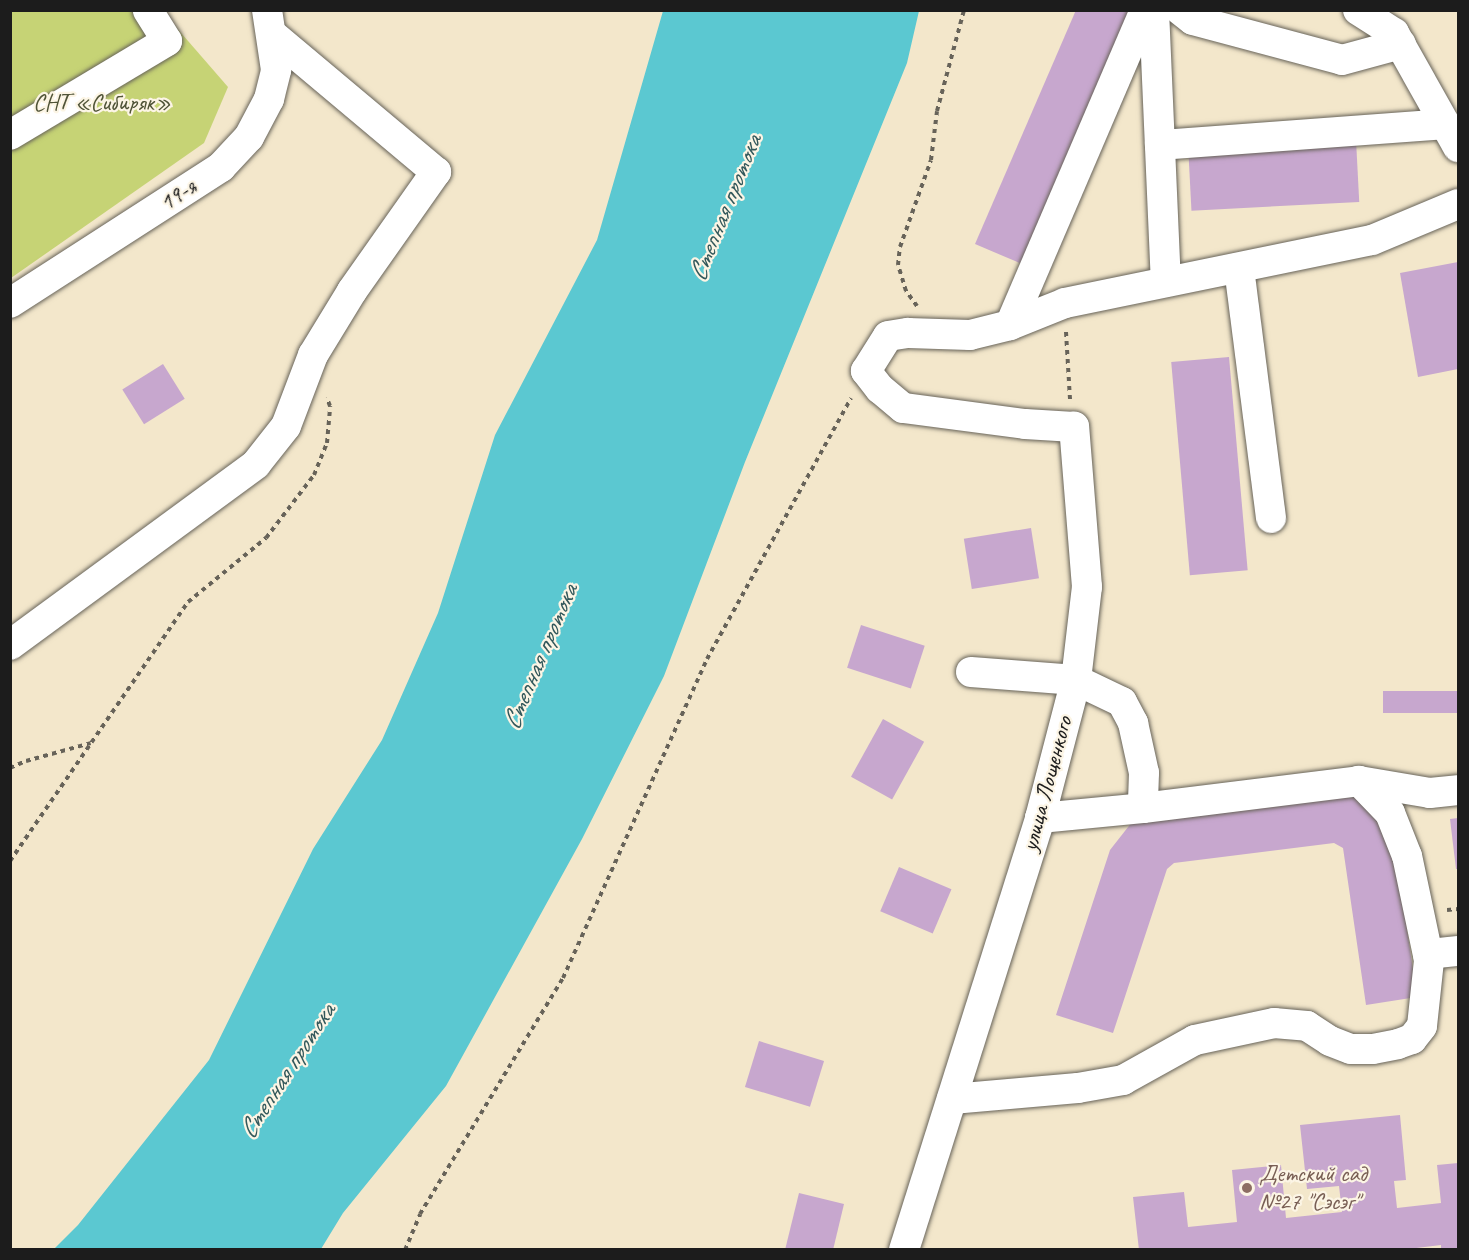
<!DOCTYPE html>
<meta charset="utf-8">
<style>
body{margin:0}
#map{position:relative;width:1469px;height:1260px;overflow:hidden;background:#f3e7cb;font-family:Caveat,sans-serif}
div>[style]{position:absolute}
.green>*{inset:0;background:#c6d375}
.water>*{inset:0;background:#5bc8d1}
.building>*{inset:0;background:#c7a7ce;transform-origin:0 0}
.path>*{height:4px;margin-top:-2px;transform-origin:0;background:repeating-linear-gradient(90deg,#676359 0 4.5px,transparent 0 9px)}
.roads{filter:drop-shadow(0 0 2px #676359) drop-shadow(0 0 2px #676359)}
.minor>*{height:30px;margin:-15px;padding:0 15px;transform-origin:15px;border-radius:15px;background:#fff}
.dots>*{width:16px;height:16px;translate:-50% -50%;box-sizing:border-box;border:3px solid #fcf5e5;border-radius:50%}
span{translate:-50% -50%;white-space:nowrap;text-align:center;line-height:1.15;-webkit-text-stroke:4.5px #fcf5e5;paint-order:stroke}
.park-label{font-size:24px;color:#4f5337}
.street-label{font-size:24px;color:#1c1c1c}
.education-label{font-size:24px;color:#785e54}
.left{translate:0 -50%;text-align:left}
.water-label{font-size:26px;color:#32585b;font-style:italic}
.frame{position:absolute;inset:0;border:12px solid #1c1c1c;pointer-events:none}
</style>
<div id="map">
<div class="green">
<i style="clip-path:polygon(11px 11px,162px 11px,228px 87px,204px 143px,11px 278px)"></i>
</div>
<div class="water">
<i style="clip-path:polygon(663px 11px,919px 11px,907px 63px,745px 462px,664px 676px,582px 839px,446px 1086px,343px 1213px,321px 1249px,54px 1249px,78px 1225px,209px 1060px,313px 849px,382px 740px,438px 613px,495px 435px,597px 240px)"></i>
</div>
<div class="building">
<i style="clip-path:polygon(1076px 10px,1124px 10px,1137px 16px,1029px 267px,975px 244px)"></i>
<i style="left:1356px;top:140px;width:62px;height:168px;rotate:87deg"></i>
<i style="clip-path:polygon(1458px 262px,1458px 369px,1418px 377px,1400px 273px)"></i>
<i style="left:1229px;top:357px;width:214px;height:58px;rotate:85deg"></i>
<i style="left:163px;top:364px;width:41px;height:48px;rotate:58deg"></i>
<i style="left:1031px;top:528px;width:51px;height:68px;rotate:81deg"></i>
<i style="left:861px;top:625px;width:67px;height:45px;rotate:18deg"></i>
<i style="left:1458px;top:691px;width:22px;height:75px;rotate:90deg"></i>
<i style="left:883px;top:719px;width:47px;height:66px;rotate:29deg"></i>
<i style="clip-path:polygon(1327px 787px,1372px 797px,1394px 841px,1417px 997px,1366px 1005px,1343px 848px,1334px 843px,1174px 863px,1167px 869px,1113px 1033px,1056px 1015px,1110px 850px,1132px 822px)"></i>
<i style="clip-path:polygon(1458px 818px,1458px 869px,1456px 869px,1450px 819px)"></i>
<i style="left:899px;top:867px;width:57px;height:48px;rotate:23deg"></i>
<i style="left:759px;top:1041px;width:68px;height:48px;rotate:17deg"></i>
<i style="clip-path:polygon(1400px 1115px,1406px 1180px,1394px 1181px,1397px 1208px,1441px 1203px,1437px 1165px,1458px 1163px,1458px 1250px,1441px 1250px,1441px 1245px,1400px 1250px,1139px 1250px,1133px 1197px,1184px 1192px,1188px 1227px,1237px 1222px,1232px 1170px,1281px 1165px,1286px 1218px,1342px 1212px,1339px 1186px,1307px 1189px,1300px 1125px)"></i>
<i style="clip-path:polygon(799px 1193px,844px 1204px,833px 1250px,785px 1250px)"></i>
</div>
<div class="path">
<i style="left:917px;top:306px;width:19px;rotate:-126deg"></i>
<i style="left:906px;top:291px;width:27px;rotate:-107deg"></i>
<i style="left:898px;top:265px;width:18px;rotate:-84deg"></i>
<i style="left:900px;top:247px;width:92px;rotate:-70.4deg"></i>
<i style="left:931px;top:160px;width:49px;rotate:-83deg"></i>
<i style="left:937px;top:111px;width:105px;rotate:-75deg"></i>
<i style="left:1066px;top:332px;width:68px;rotate:86.6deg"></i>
<i style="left:10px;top:768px;width:17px;rotate:-24deg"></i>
<i style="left:26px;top:761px;width:67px;rotate:-15.5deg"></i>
<i style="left:10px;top:861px;width:314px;rotate:-55.5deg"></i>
<i style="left:188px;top:602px;width:101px;rotate:-39.4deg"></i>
<i style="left:266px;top:538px;width:79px;rotate:-52.7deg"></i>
<i style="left:314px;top:475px;width:35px;rotate:-68deg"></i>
<i style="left:327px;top:443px;width:37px;rotate:-85deg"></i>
<i style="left:330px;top:406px;width:9px;rotate:-111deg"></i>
<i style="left:1447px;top:910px;width:11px;rotate:-5deg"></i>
<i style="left:405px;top:1250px;width:39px;rotate:-67deg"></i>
<i style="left:420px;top:1214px;width:276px;rotate:-58.8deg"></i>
<i style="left:563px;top:978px;width:350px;rotate:-65.7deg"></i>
<i style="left:707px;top:659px;width:298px;rotate:-61.1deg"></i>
</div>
<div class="roads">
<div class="minor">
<i style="left:1154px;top:10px;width:272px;rotate:87.5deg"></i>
<i style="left:1180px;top:10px;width:16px;rotate:38deg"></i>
<i style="left:1193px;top:20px;width:154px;rotate:15deg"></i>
<i style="left:1342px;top:60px;width:61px;rotate:-15.2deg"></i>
<i style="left:1358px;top:10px;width:43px;rotate:32.6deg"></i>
<i style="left:1394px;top:33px;width:131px;rotate:60.7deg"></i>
<i style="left:10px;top:135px;width:183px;rotate:-30.9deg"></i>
<i style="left:167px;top:41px;width:36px;rotate:-122deg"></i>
<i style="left:1160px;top:145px;width:286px;rotate:-4.2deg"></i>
<i style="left:1239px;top:268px;width:252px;rotate:82.7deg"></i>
<i style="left:10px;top:303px;width:251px;rotate:-32.8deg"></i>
<i style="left:221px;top:167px;width:41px;rotate:-47deg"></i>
<i style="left:249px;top:137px;width:43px;rotate:-62.2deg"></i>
<i style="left:269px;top:99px;width:30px;rotate:-76deg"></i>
<i style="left:276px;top:70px;width:61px;rotate:-98.5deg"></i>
<i style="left:1010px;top:325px;width:343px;rotate:-66.8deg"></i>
<i style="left:10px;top:645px;width:305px;rotate:-36.3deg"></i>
<i style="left:256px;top:464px;width:48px;rotate:-51.7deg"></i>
<i style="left:286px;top:426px;width:76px;rotate:-69.2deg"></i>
<i style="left:313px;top:355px;width:75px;rotate:-58.6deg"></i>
<i style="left:352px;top:291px;width:146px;rotate:-54.8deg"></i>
<i style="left:436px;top:172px;width:213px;rotate:-140deg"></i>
<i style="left:971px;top:672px;width:105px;rotate:4.4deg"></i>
<i style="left:1076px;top:680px;width:51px;rotate:25.6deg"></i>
<i style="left:1122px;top:702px;width:24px;rotate:62deg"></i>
<i style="left:1133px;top:723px;width:51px;rotate:77.6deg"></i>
<i style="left:1144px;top:773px;width:35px;rotate:92deg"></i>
<i style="left:1040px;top:818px;width:103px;rotate:-5.5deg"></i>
<i style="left:1143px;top:808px;width:218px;rotate:-7.1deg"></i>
<i style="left:1359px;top:781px;width:72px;rotate:9.6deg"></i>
<i style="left:1430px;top:793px;width:28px;rotate:-6deg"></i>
<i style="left:1428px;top:954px;width:30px;rotate:-6deg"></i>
<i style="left:952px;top:1099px;width:126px;rotate:-5deg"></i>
<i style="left:1078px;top:1088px;width:46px;rotate:-10.1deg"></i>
<i style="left:1123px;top:1080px;width:82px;rotate:-29.1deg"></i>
<i style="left:1195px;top:1040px;width:81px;rotate:-12.1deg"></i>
<i style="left:1274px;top:1023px;width:33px;rotate:5deg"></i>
<i style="left:1307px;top:1026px;width:27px;rotate:33deg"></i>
<i style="left:1330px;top:1041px;width:22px;rotate:21deg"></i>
<i style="left:1351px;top:1049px;width:22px"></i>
<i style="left:1373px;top:1049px;width:25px;rotate:-11deg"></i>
<i style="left:1398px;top:1044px;width:15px;rotate:-20deg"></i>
<i style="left:1412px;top:1039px;width:16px;rotate:-52deg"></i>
<i style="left:1422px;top:1026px;width:66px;rotate:-83.9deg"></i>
<i style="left:1429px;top:960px;width:106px;rotate:-101.9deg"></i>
<i style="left:1407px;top:856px;width:46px;rotate:-111.6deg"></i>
<i style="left:1390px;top:813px;width:45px;rotate:-134.1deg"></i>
<i style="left:904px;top:1250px;width:453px;rotate:-72.5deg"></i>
<i style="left:1040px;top:818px;width:143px;rotate:-75.4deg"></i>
<i style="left:1076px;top:680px;width:94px;rotate:-83.3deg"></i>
<i style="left:1087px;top:587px;width:161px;rotate:-94.6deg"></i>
<i style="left:1074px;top:427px;width:49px;rotate:-176.5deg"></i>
<i style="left:1025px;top:424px;width:123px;rotate:-172.5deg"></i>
<i style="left:903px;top:408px;width:30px;rotate:-140deg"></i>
<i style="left:880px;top:389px;width:23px;rotate:-128deg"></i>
<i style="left:866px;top:371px;width:41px;rotate:-57.8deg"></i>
<i style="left:888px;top:336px;width:20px;rotate:-9deg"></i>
<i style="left:908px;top:333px;width:62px;rotate:1.8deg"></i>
<i style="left:970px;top:335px;width:41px;rotate:-14deg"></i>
<i style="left:1010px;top:325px;width:59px;rotate:-21.8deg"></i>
<i style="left:1065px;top:303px;width:313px;rotate:-11.6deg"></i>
<i style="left:1372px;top:240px;width:93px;rotate:-22.7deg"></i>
</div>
</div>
<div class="dots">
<i style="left:1247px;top:1188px;background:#8d6e63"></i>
</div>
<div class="park-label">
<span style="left:102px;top:103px">СНТ «Сибиряк»</span>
</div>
<div class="street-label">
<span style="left:178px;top:195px;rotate:-33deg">19-я</span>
<span style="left:1047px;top:784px;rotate:-75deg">улица Лощенкого</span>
</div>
<div class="education-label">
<span class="left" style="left:1259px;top:1188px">Детский сад<br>№27 "Сэсэг"</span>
</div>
<div class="water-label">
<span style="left:725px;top:208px;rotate:-68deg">Степная протока</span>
<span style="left:540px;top:657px;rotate:-67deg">Степная протока</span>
<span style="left:287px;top:1071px;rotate:-57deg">Степная протока</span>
</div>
<div class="frame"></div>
</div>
